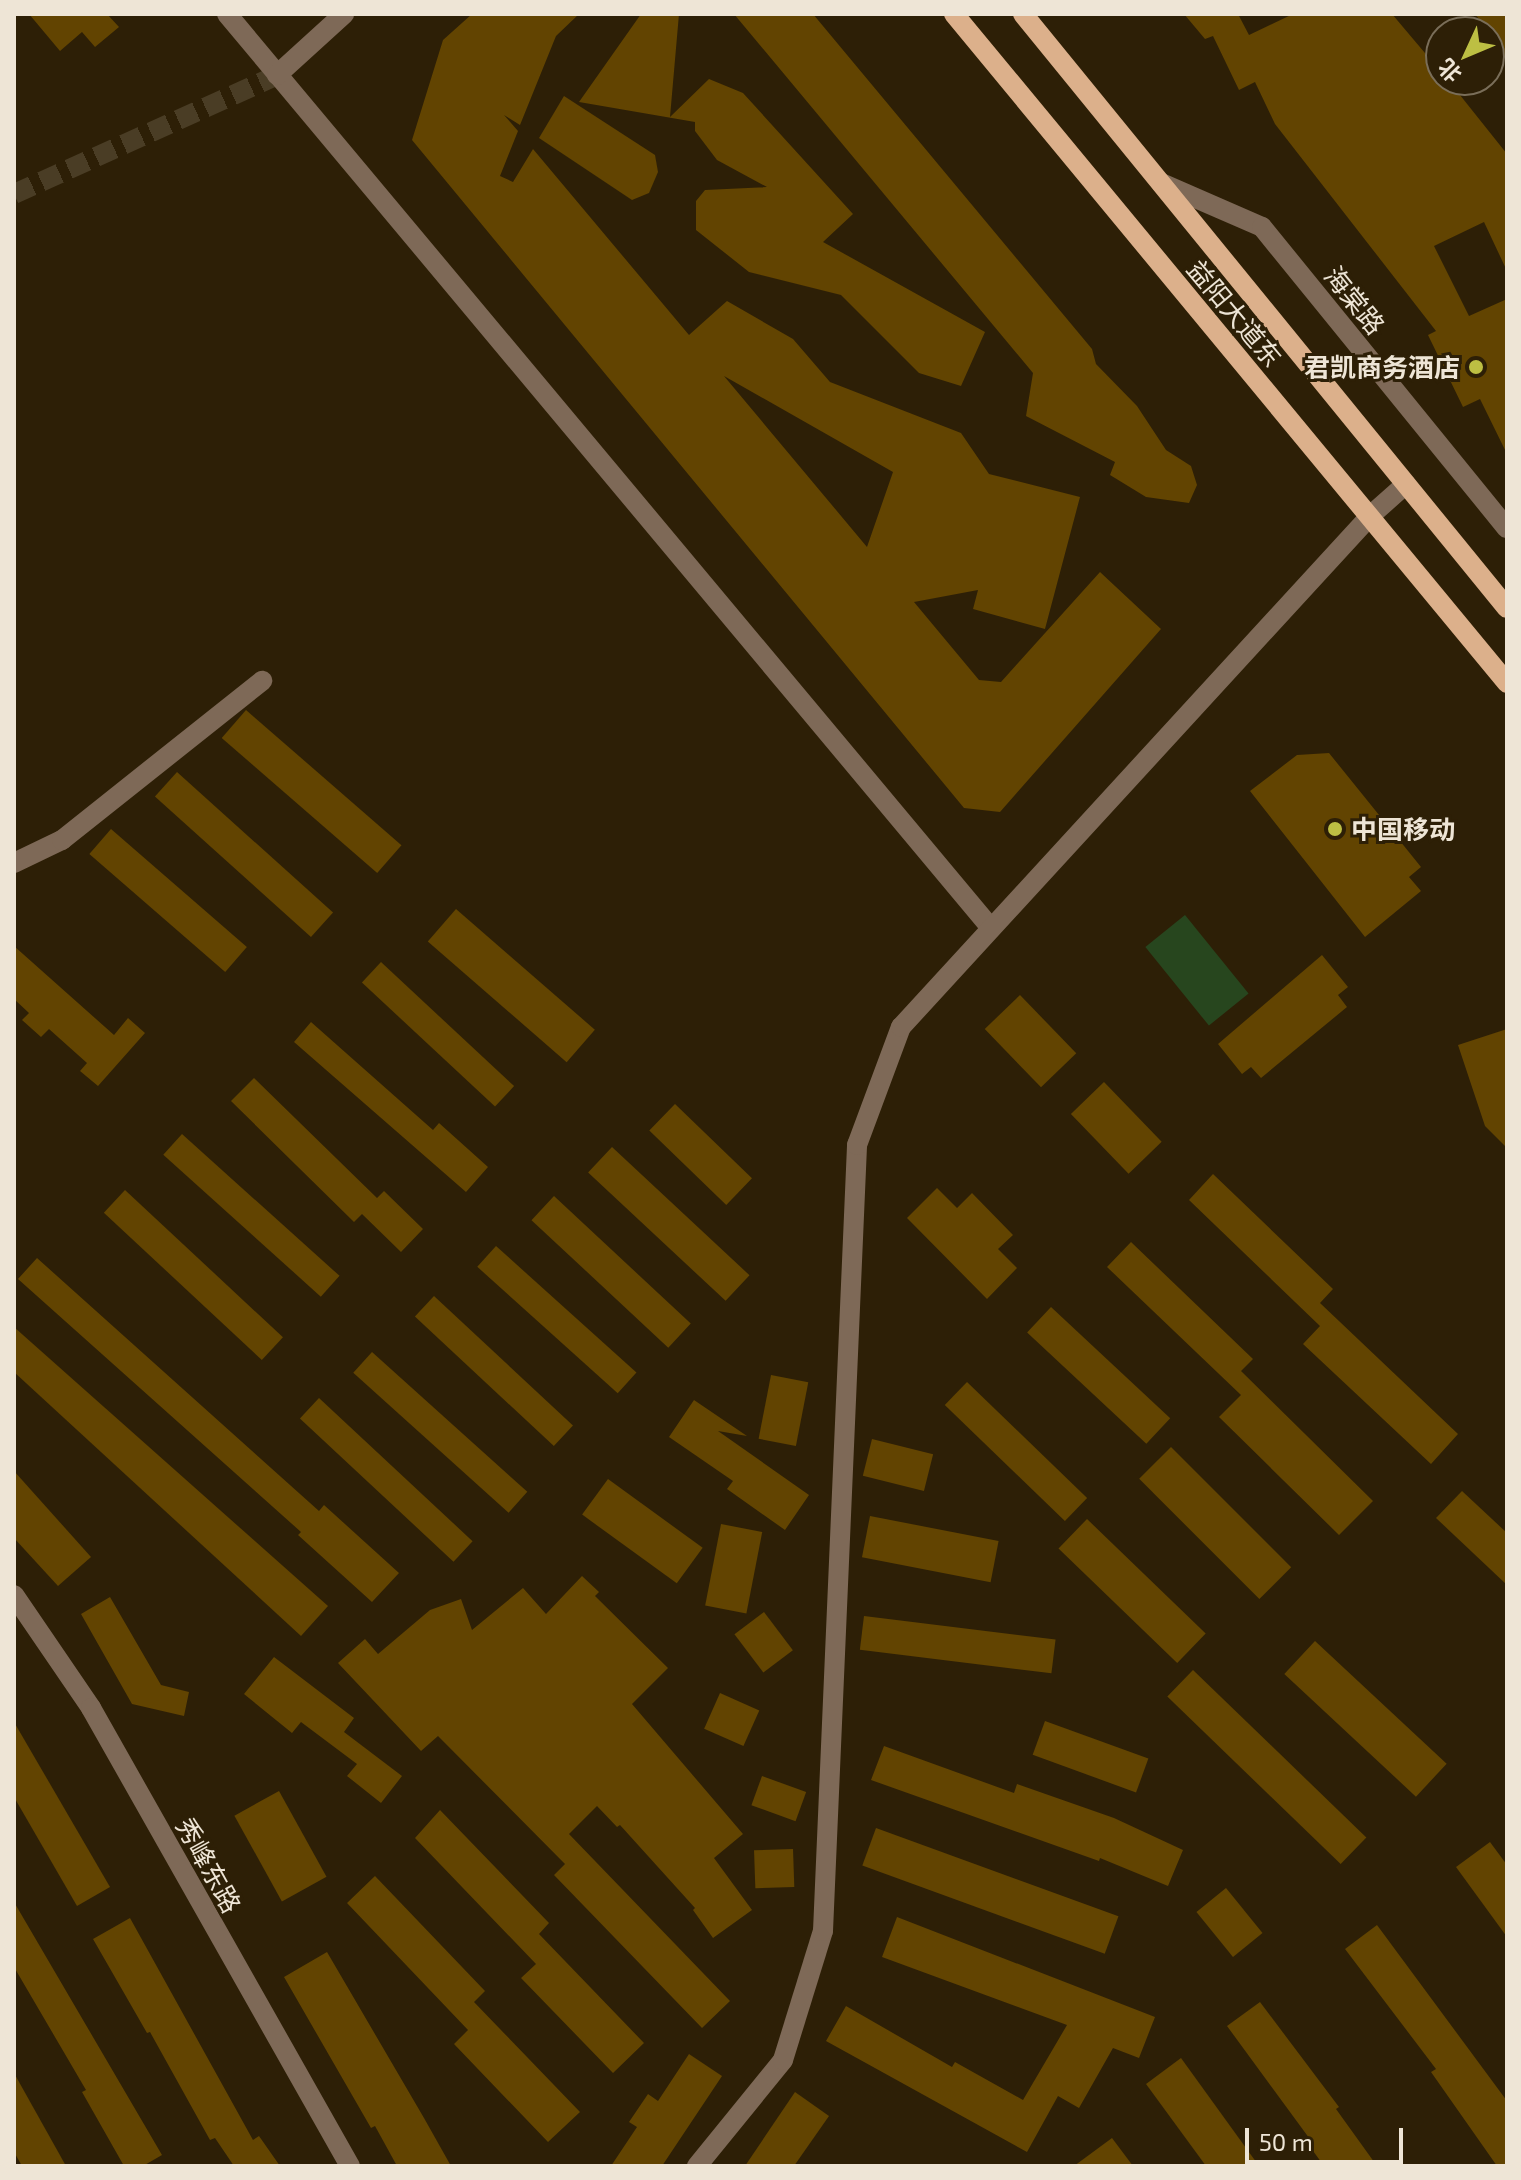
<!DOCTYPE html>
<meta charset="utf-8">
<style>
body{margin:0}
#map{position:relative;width:1521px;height:2180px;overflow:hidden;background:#2d1f06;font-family:"Exo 2","Noto Sans SC",sans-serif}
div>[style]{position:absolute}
.green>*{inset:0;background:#27461e;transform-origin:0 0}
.building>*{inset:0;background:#624401;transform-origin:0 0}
.minor-tunnel>*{height:20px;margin-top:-10px;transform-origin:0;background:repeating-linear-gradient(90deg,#4a3d25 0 20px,transparent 0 30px)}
.minor>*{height:20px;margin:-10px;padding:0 10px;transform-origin:10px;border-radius:10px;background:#7e6957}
.major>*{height:20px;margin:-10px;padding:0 10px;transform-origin:10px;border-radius:10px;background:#dcb08b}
.dots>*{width:22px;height:22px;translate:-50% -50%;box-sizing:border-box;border:4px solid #2d1f06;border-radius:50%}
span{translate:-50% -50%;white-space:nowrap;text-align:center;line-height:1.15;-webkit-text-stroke:6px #2d1f06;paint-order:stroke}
.street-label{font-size:26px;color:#eee5d6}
.poi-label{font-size:26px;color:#eee5d6;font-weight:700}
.right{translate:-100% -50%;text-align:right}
.left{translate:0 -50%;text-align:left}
.frame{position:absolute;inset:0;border:16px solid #eee5d6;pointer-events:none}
.north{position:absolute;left:1425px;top:16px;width:80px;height:80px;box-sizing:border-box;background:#2d1f06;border:2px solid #7a6e59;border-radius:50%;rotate:226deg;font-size:22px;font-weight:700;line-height:32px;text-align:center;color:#eee5d6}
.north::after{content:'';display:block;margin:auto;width:28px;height:36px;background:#bdbf43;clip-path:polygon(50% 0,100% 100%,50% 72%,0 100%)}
.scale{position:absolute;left:1245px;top:2128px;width:158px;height:36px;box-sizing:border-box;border:4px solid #eee5d6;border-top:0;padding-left:10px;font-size:24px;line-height:28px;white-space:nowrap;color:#eee5d6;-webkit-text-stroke:6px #2d1f06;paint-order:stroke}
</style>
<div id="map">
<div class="green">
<i style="left:1185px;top:915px;width:101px;height:51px;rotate:51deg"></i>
</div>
<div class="building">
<i style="clip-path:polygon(29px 14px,107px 14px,119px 27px,95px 47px,82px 32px,60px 51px)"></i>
<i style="clip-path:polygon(evenodd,472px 14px,579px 14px,556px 36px,520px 125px,504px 115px,518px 131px,500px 176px,513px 182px,533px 149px,689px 335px,727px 301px,793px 339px,830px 382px,961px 433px,989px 474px,1080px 497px,1045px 629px,973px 609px,978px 590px,914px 602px,979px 680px,1001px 682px,1100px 572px,1161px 629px,1000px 812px,964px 808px,412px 140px,443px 40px,472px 14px,724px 376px,893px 472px,867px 547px,724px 376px)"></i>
<i style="clip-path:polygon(641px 14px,679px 14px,670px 117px,709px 79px,743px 93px,853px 214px,823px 242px,985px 332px,961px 386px,919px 373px,841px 295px,749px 272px,696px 230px,696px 201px,705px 190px,767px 187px,717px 160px,695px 131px,695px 122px,579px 102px)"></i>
<i style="clip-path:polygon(734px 14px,813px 14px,1092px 349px,1096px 364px,1137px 406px,1166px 450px,1191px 466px,1197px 485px,1189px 503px,1146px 497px,1110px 475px,1115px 462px,1026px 416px,1033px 373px)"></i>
<i style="clip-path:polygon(1184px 14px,1238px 14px,1249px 35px,1293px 14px,1392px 14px,1441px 72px,1441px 80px,1448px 80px,1507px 154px,1507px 271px,1484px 222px,1434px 246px,1469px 316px,1507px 299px,1507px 454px,1480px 399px,1463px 407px,1428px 335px,1436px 331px,1275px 124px,1255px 82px,1239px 90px,1213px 36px,1205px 39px)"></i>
<i style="clip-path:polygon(1475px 14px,1507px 14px,1507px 61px,1489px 32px)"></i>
<i style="clip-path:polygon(564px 96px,655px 155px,658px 172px,649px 193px,632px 200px,539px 138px)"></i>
<i style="left:246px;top:710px;width:206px;height:37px;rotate:41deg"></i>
<i style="clip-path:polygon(1329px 753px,1421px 867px,1409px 877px,1421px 891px,1365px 937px,1250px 791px,1297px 755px)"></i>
<i style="left:177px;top:772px;width:210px;height:33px;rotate:42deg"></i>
<i style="left:111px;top:829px;width:180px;height:33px;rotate:41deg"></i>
<i style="left:456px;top:909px;width:184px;height:43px;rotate:41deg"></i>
<i style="clip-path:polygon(14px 946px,114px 1035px,128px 1018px,145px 1033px,98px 1086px,80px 1071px,87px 1063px,49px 1029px,41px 1037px,22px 1020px,29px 1013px,14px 999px)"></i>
<i style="clip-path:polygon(1322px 955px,1348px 987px,1338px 995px,1347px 1007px,1261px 1078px,1251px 1067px,1242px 1074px,1218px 1044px)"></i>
<i style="left:381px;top:962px;width:182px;height:28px;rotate:43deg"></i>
<i style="left:1020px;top:995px;width:81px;height:49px;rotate:46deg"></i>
<i style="clip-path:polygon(311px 1022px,433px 1130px,439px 1123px,488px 1167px,466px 1192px,294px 1042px)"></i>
<i style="clip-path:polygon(1507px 1029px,1507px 1148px,1485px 1126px,1458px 1045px)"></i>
<i style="clip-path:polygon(254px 1078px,377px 1198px,384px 1191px,423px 1229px,401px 1252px,362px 1214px,354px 1222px,231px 1101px)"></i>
<i style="left:1104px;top:1082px;width:83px;height:46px;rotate:46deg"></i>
<i style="left:675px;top:1104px;width:107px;height:37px;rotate:44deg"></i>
<i style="left:182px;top:1134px;width:212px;height:28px;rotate:42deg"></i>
<i style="left:612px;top:1147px;width:188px;height:35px;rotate:43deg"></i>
<i style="clip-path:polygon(1213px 1174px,1333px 1289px,1320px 1303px,1458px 1434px,1431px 1464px,1303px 1344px,1320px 1326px,1189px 1200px)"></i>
<i style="clip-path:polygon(937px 1188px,957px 1208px,972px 1193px,1013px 1235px,998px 1249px,1017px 1268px,987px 1299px,907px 1218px)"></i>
<i style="left:125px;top:1190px;width:216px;height:31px;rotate:43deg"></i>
<i style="left:554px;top:1196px;width:187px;height:33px;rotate:43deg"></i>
<i style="clip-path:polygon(1131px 1242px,1253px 1359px,1241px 1371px,1373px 1501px,1339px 1535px,1219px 1417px,1241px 1395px,1107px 1267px)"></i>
<i style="left:496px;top:1246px;width:189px;height:28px;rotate:42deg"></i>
<i style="clip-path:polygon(37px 1258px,319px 1511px,324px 1505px,399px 1573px,372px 1602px,298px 1535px,301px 1532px,18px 1279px)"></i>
<i style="left:434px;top:1296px;width:190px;height:28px;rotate:43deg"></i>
<i style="left:1051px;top:1307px;width:163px;height:35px;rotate:43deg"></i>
<i style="clip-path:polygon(14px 1327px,328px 1606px,301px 1636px,14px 1372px)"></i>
<i style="left:372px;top:1352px;width:209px;height:28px;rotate:42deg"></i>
<i style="left:771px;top:1375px;width:38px;height:65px;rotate:11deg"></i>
<i style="left:967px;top:1382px;width:167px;height:32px;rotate:44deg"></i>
<i style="left:319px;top:1398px;width:210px;height:28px;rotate:43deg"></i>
<i style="clip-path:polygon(694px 1400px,747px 1436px,718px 1431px,809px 1495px,785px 1530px,727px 1489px,733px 1481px,669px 1437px)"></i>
<i style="left:872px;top:1439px;width:63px;height:38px;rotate:14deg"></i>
<i style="left:1171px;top:1447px;width:170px;height:45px;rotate:45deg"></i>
<i style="clip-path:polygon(14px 1471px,91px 1557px,58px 1586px,14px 1538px)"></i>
<i style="left:608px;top:1479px;width:117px;height:44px;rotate:36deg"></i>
<i style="clip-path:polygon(1462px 1491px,1507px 1533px,1507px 1585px,1436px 1518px)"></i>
<i style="left:870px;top:1516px;width:131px;height:42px;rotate:11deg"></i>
<i style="left:1087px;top:1519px;width:165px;height:41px;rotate:44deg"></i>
<i style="left:721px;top:1524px;width:42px;height:83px;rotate:11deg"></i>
<i style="clip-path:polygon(582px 1576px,599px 1592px,595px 1596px,668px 1668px,632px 1704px,743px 1834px,714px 1858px,752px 1910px,713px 1938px,693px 1910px,695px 1908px,620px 1825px,617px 1827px,597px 1806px,569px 1834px,730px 2001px,702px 2028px,554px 1875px,565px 1864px,438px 1736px,421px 1751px,338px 1663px,365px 1639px,378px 1654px,430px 1610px,461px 1599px,472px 1630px,523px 1588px,546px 1614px)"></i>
<i style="clip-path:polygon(110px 1597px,161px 1685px,189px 1692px,184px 1716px,132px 1704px,81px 1614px)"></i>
<i style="left:764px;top:1612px;width:48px;height:37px;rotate:53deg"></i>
<i style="left:864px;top:1616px;width:193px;height:34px;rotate:7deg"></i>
<i style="left:1315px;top:1641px;width:180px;height:45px;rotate:43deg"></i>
<i style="clip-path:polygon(274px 1657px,354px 1718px,344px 1732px,402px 1776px,381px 1803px,347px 1776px,357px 1764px,301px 1722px,292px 1733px,244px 1694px)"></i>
<i style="left:1193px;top:1670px;width:241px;height:37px;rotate:44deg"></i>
<i style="left:720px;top:1693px;width:43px;height:39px;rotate:24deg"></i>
<i style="left:1045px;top:1721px;width:110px;height:36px;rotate:20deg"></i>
<i style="clip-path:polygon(14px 1722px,110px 1887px,77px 1906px,14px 1797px)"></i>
<i style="clip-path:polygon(884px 1746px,1014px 1793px,1017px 1784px,1114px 1818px,1183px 1850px,1168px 1886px,1100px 1858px,1099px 1861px,871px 1780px)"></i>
<i style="left:762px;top:1776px;width:47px;height:31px;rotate:20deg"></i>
<i style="left:279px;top:1791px;width:98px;height:51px;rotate:61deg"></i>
<i style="clip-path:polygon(440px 1810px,549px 1923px,539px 1934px,644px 2043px,613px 2073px,521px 1978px,536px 1964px,415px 1838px)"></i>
<i style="left:876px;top:1828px;width:258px;height:40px;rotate:20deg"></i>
<i style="clip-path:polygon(1490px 1842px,1507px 1865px,1507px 1937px,1456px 1867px)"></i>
<i style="left:793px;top:1849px;width:38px;height:39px;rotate:88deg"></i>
<i style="clip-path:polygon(375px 1876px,485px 1991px,474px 2002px,580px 2112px,548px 2142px,454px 2044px,468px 2030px,347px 1903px)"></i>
<i style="left:1226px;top:1888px;width:58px;height:38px;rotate:51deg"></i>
<i style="clip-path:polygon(14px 1902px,162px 2155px,143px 2166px,124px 2166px,82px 2092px,86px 2090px,14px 1967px)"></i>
<i style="clip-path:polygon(897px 1917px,1155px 2017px,1139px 2058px,1113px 2048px,1079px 2108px,1058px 2096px,1027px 2152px,826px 2041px,846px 2006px,952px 2067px,955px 2062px,1023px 2100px,1067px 2025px,882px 1957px)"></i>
<i style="clip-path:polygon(130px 1918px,253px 2140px,259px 2136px,280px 2166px,234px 2166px,215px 2138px,210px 2140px,150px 2032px,147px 2033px,93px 1939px)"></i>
<i style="clip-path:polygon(1377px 1925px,1507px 2101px,1507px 2166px,1497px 2166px,1431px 2072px,1436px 2069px,1345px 1949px)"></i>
<i style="clip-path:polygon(327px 1952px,424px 2118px,451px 2166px,397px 2166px,375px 2126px,371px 2128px,284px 1977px)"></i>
<i style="clip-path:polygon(1260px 2002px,1339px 2107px,1336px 2109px,1377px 2166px,1324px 2166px,1308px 2144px,1312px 2142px,1227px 2026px)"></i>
<i style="clip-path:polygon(689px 2054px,722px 2076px,662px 2166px,611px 2166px,637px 2127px,629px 2122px,648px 2094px,658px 2101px)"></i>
<i style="clip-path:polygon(1181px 2058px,1259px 2166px,1206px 2166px,1146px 2084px)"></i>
<i style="clip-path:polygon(14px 2073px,66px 2166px,22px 2166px,14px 2152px)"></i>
<i style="clip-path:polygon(795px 2092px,829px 2116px,794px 2166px,745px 2166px)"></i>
<i style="clip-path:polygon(1112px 2138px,1133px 2166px,1074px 2166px)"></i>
</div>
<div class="minor-tunnel">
<i style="left:14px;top:194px;width:289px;rotate:-24.3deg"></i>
</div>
<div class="minor">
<i style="left:227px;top:14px;width:1191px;rotate:50.11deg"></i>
<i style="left:277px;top:75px;width:91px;rotate:-42.3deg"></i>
<i style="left:1161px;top:183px;width:110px;rotate:23.5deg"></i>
<i style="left:1262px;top:227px;width:388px;rotate:50.9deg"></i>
<i style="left:14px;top:863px;width:53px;rotate:-25.6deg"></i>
<i style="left:62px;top:840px;width:256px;rotate:-38.5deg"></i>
<i style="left:14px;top:1595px;width:137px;rotate:55.7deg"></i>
<i style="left:91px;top:1708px;width:526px;rotate:60.51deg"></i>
<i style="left:697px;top:2166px;width:136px;rotate:-50.9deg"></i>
<i style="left:783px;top:2060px;width:135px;rotate:-72.8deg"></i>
<i style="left:823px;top:1931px;width:787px;rotate:-87.52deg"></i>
<i style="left:857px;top:1145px;width:126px;rotate:-69.6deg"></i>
<i style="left:901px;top:1027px;width:694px;rotate:-47.45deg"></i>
<i style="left:1370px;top:516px;width:48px;rotate:-41.6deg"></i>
</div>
<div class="major">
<i style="left:954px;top:14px;width:868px;rotate:50.42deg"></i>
<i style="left:1023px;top:14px;width:766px;rotate:50.83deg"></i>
</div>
<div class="dots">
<i style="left:1476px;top:367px;background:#bdbf43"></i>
<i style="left:1335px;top:829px;background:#bdbf43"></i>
</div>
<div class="street-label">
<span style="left:1355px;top:300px;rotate:51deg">海棠路</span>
<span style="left:1235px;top:313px;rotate:50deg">益阳大道东</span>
<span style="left:209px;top:1865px;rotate:61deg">秀峰东路</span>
</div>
<div class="poi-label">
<span class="right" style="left:1460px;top:367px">君凯商务酒店</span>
<span class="left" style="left:1351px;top:829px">中国移动</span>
</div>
<div class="frame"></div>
<div class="north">北</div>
<div class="scale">50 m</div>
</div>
